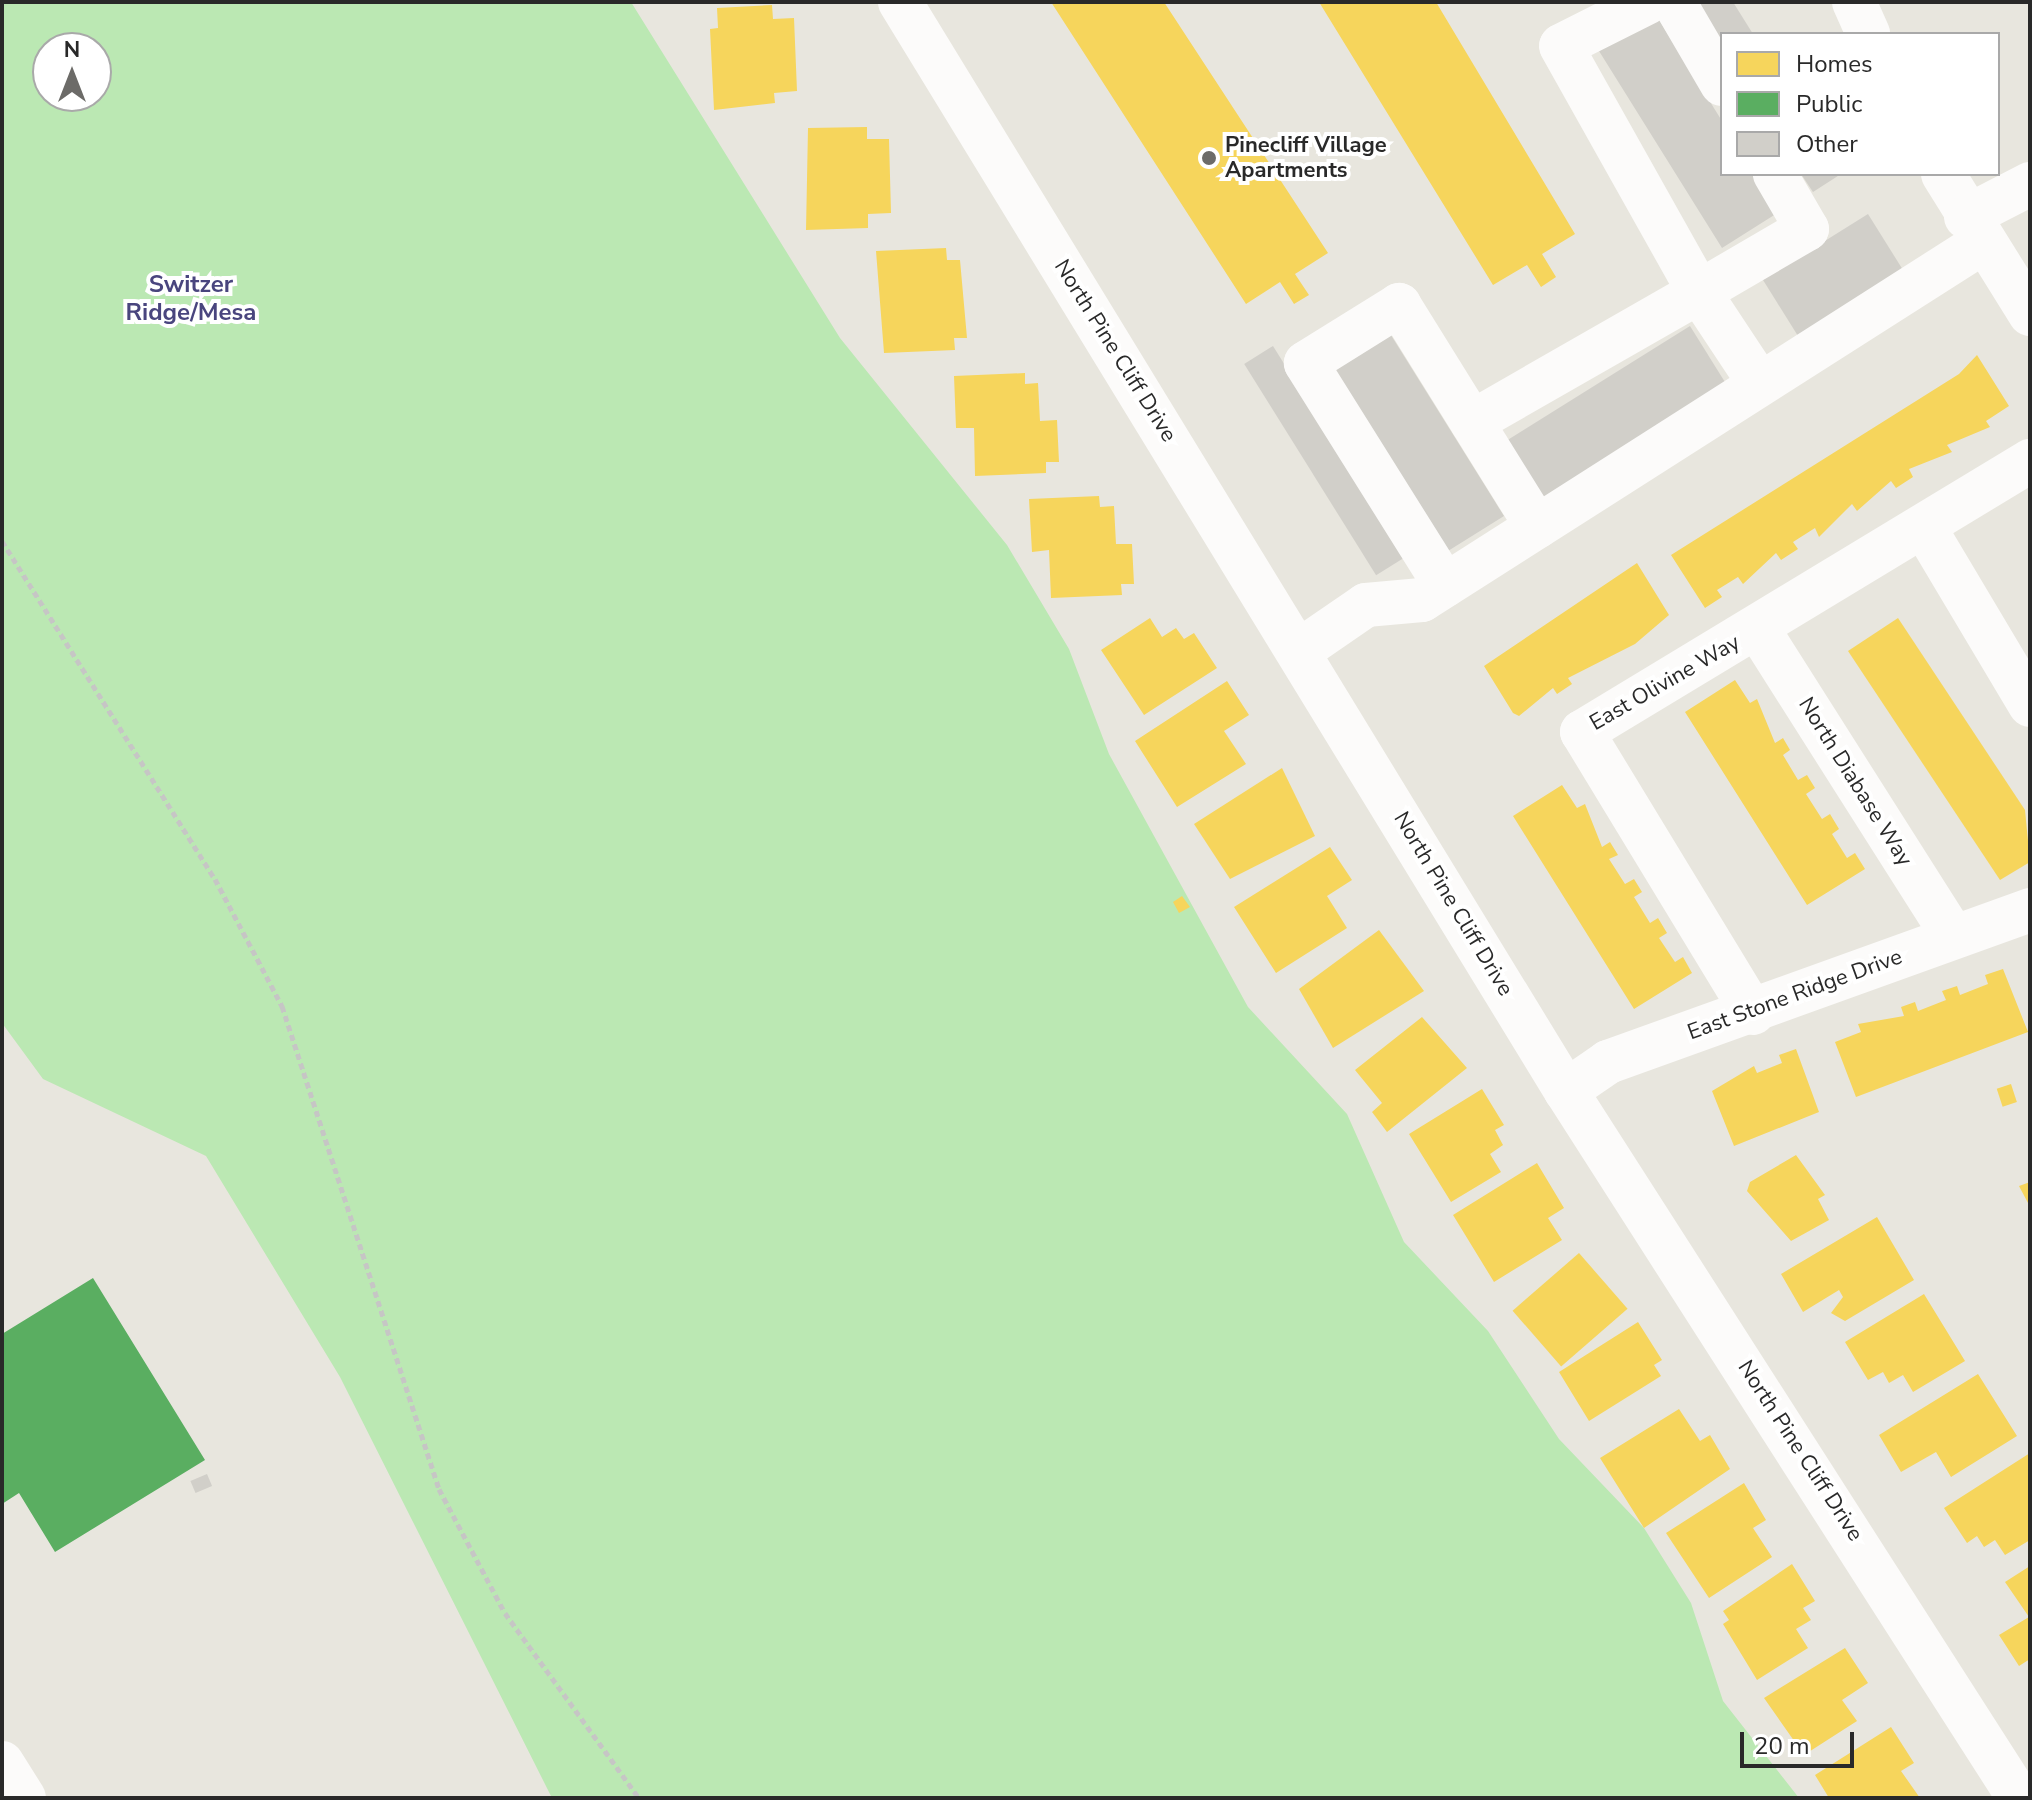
<!DOCTYPE html>
<style>
body{margin:0}
#map{position:relative;width:2032px;height:1800px;overflow:hidden;background:#e8e6de;font-family:"Nunito Sans",sans-serif}
div>[style]{position:absolute}
.green>*{inset:0;background:#bbe8b3}
.homes>*{inset:0;background:#f6d55c;transform-origin:0 0}
.public>*{inset:0;background:#5aae61}
.building>*{inset:0;background:#d1cfc9;transform-origin:0 0}
.path>*{height:5px;margin-top:-2.5px;transform-origin:0;background:repeating-linear-gradient(90deg,#c6c6c5 0 6px,transparent 0 10px)}
.minor>*{height:44px;margin:-22px;padding:0 22px;transform-origin:22px;border-radius:22px;background:#fcfbfa}
.dots>*{width:22px;height:22px;translate:-50% -50%;box-sizing:border-box;border:4px solid #fff;border-radius:50%}
span{translate:-50% -50%;white-space:nowrap;text-align:center;line-height:1.15;-webkit-text-stroke:8px #fff;paint-order:stroke}
.poi-label{font-size:22px;color:#292929;font-weight:700}
.left{translate:0 -50%;text-align:left}
.street-label{font-size:22px;color:#292929}
.neighbourhood-label{font-size:24px;color:#49457e;font-weight:700}
.frame{position:absolute;inset:0;border:4px solid #292929;pointer-events:none}
.legend{position:absolute;left:1720px;top:32px;width:280px;height:144px;box-sizing:border-box;background:#fff;border:2px solid #a9a9a9;margin:0;padding:10px 14px;list-style:none;font-size:24px;color:#292929}
.legend li{display:flex;align-items:center;gap:16px;height:40px}
.legend b{width:40px;border:2px solid #a9a9a9}
.north{position:absolute;left:32px;top:32px;width:80px;height:80px;box-sizing:border-box;background:#fff;border:2px solid #a9a9a9;border-radius:50%;rotate:0deg;font-size:22px;font-weight:700;line-height:32px;text-align:center;color:#292929}
.north::after{content:'';display:block;margin:auto;width:28px;height:36px;background:#6c6b68;clip-path:polygon(50% 0,100% 100%,50% 72%,0 100%)}
.scale{position:absolute;left:1740px;top:1732px;width:114px;height:36px;box-sizing:border-box;border:4px solid #292929;border-top:0;padding-left:10px;font-size:24px;line-height:28px;white-space:nowrap;color:#292929;-webkit-text-stroke:6px #fff;paint-order:stroke}
</style>
<div id="map">
<div class="green">
<i style="clip-path:polygon(evenodd,2px 2px,631px 2px,840px 338px,1007px 545px,1069px 649px,1109px 754px,1248px 1007px,1347px 1114px,1404px 1242px,1488px 1331px,1559px 1439px,1644px 1528px,1691px 1603px,1723px 1701px,1799px 1798px,552px 1798px,340px 1377px,206px 1156px,43px 1079px,2px 1023px,2px 2px,48px 48px,96px 48px,96px 96px,48px 96px,48px 48px)"></i>
</div>
<div class="homes">
<i style="clip-path:polygon(1051px 2px,1164px 2px,1328px 253px,1295px 274px,1309px 295px,1294px 304px,1280px 282px,1246px 304px)"></i>
<i style="clip-path:polygon(1319px 2px,1436px 2px,1575px 234px,1542px 254px,1556px 277px,1541px 287px,1527px 265px,1493px 285px)"></i>
<i style="clip-path:polygon(772px 5px,773px 19px,794px 18px,797px 91px,774px 93px,775px 103px,714px 110px,710px 29px,718px 28px,717px 8px)"></i>
<i style="clip-path:polygon(867px 127px,867px 139px,889px 139px,891px 213px,868px 214px,868px 228px,806px 230px,808px 128px)"></i>
<i style="clip-path:polygon(946px 248px,947px 260px,960px 260px,967px 338px,954px 338px,955px 350px,884px 353px,876px 251px)"></i>
<i style="clip-path:polygon(1977px 355px,2009px 406px,1986px 421px,1990px 427px,1947px 445px,1952px 452px,1909px 469px,1913px 477px,1896px 488px,1891px 481px,1857px 511px,1852px 504px,1819px 537px,1815px 528px,1793px 542px,1798px 549px,1781px 560px,1776px 553px,1743px 584px,1738px 577px,1717px 590px,1722px 597px,1705px 608px,1671px 555px,1959px 374px)"></i>
<i style="clip-path:polygon(1025px 373px,1025px 384px,1038px 383px,1040px 421px,1057px 420px,1059px 462px,1046px 462px,1046px 473px,975px 476px,974px 428px,956px 428px,954px 376px)"></i>
<i style="clip-path:polygon(1099px 496px,1100px 507px,1114px 506px,1116px 544px,1132px 544px,1134px 584px,1121px 584px,1122px 595px,1051px 598px,1049px 550px,1032px 552px,1029px 499px)"></i>
<i style="clip-path:polygon(1637px 563px,1669px 615px,1635px 644px,1568px 678px,1572px 684px,1557px 694px,1553px 688px,1519px 716px,1513px 713px,1484px 666px)"></i>
<i style="clip-path:polygon(1150px 618px,1162px 637px,1176px 628px,1184px 639px,1194px 633px,1217px 668px,1144px 715px,1101px 650px)"></i>
<i style="clip-path:polygon(1898px 618px,2025px 810px,2030px 862px,2000px 880px,1848px 651px)"></i>
<i style="clip-path:polygon(1735px 680px,1750px 703px,1757px 699px,1775px 743px,1783px 738px,1790px 750px,1783px 755px,1798px 780px,1807px 775px,1815px 788px,1806px 794px,1822px 819px,1830px 814px,1839px 829px,1832px 834px,1847px 858px,1855px 853px,1865px 869px,1807px 905px,1685px 712px)"></i>
<i style="clip-path:polygon(1227px 681px,1249px 715px,1224px 731px,1246px 764px,1177px 807px,1135px 741px)"></i>
<i style="clip-path:polygon(1282px 768px,1315px 836px,1230px 879px,1194px 824px)"></i>
<i style="clip-path:polygon(1562px 785px,1577px 808px,1585px 804px,1602px 847px,1610px 842px,1618px 855px,1609px 859px,1625px 884px,1634px 879px,1642px 892px,1634px 897px,1650px 923px,1658px 918px,1667px 933px,1659px 938px,1675px 962px,1683px 957px,1692px 973px,1634px 1009px,1513px 816px)"></i>
<i style="clip-path:polygon(1330px 847px,1352px 880px,1327px 896px,1347px 928px,1276px 973px,1234px 907px)"></i>
<i style="clip-path:polygon(1182px 896px,1190px 907px,1179px 913px,1173px 902px)"></i>
<i style="clip-path:polygon(1379px 930px,1424px 991px,1333px 1048px,1299px 989px)"></i>
<i style="clip-path:polygon(2003px 969px,2028px 1032px,1856px 1097px,1835px 1042px,1861px 1032px,1858px 1024px,1904px 1016px,1901px 1007px,1915px 1002px,1918px 1011px,1946px 1000px,1942px 991px,1957px 986px,1960px 995px,1988px 984px,1985px 975px)"></i>
<i style="clip-path:polygon(1422px 1017px,1467px 1068px,1387px 1132px,1372px 1112px,1382px 1103px,1355px 1070px)"></i>
<i style="clip-path:polygon(1796px 1049px,1819px 1112px,1734px 1146px,1712px 1091px,1754px 1066px,1757px 1073px,1782px 1063px,1779px 1055px)"></i>
<i style="left:2011px;top:1084px;width:19px;height:15px;rotate:72deg"></i>
<i style="clip-path:polygon(1482px 1089px,1504px 1125px,1495px 1130px,1503px 1145px,1490px 1154px,1501px 1172px,1451px 1202px,1409px 1134px)"></i>
<i style="clip-path:polygon(1796px 1155px,1825px 1195px,1818px 1199px,1829px 1220px,1791px 1241px,1747px 1191px,1750px 1182px)"></i>
<i style="clip-path:polygon(1537px 1163px,1564px 1208px,1548px 1218px,1562px 1240px,1494px 1282px,1453px 1215px)"></i>
<i style="clip-path:polygon(2030px 1182px,2030px 1202px,2028px 1203px,2019px 1186px)"></i>
<i style="clip-path:polygon(1877px 1217px,1914px 1280px,1845px 1321px,1831px 1313px,1843px 1297px,1839px 1290px,1803px 1312px,1781px 1274px)"></i>
<i style="left:1579px;top:1253px;width:74px;height:88px;rotate:49deg"></i>
<i style="clip-path:polygon(1924px 1294px,1965px 1361px,1913px 1392px,1903px 1375px,1889px 1383px,1883px 1372px,1868px 1380px,1845px 1342px)"></i>
<i style="clip-path:polygon(1638px 1322px,1662px 1360px,1654px 1365px,1661px 1376px,1589px 1421px,1559px 1372px)"></i>
<i style="clip-path:polygon(1978px 1374px,2017px 1436px,1951px 1477px,1936px 1452px,1901px 1472px,1879px 1435px)"></i>
<i style="clip-path:polygon(1679px 1409px,1700px 1441px,1710px 1435px,1730px 1469px,1644px 1528px,1600px 1458px)"></i>
<i style="clip-path:polygon(2030px 1453px,2030px 1540px,2005px 1555px,1995px 1540px,1984px 1547px,1977px 1536px,1967px 1543px,1944px 1508px)"></i>
<i style="clip-path:polygon(1744px 1483px,1766px 1520px,1753px 1528px,1772px 1557px,1709px 1598px,1666px 1533px)"></i>
<i style="clip-path:polygon(1792px 1564px,1815px 1601px,1803px 1608px,1811px 1620px,1796px 1629px,1808px 1648px,1757px 1680px,1723px 1624px,1729px 1620px,1723px 1611px)"></i>
<i style="clip-path:polygon(2030px 1566px,2030px 1659px,2019px 1666px,1999px 1635px,2029px 1617px,2005px 1582px)"></i>
<i style="clip-path:polygon(1845px 1648px,1868px 1683px,1842px 1700px,1857px 1721px,1804px 1755px,1764px 1698px)"></i>
<i style="clip-path:polygon(1891px 1727px,1914px 1763px,1901px 1771px,1920px 1798px,1829px 1798px,1815px 1775px)"></i>
</div>
<div class="public">
<i style="clip-path:polygon(93px 1278px,205px 1460px,55px 1552px,19px 1493px,2px 1504px,2px 1334px)"></i>
</div>
<div class="building">
<i style="clip-path:polygon(1694px 2px,1733px 2px,1753px 34px,1722px 34px,1722px 47px)"></i>
<i style="clip-path:polygon(1656px 15px,1722px 121px,1722px 174px,1755px 174px,1779px 212px,1722px 248px,1599px 51px)"></i>
<i style="clip-path:polygon(1801px 174px,1841px 174px,1813px 192px)"></i>
<i style="left:1868px;top:214px;width:67px;height:124px;rotate:58deg"></i>
<i style="left:1690px;top:326px;width:68px;height:217px;rotate:58deg"></i>
<i style="left:1389px;top:332px;width:217px;height:67px;rotate:58deg"></i>
<i style="left:1273px;top:346px;width:249px;height:34px;rotate:58deg"></i>
<i style="left:207px;top:1474px;width:13px;height:18px;rotate:67deg"></i>
</div>
<div class="path">
<i style="left:2px;top:541px;width:400px;rotate:57.8deg"></i>
<i style="left:215px;top:879px;width:144px;rotate:62.2deg"></i>
<i style="left:282px;top:1006px;width:508px;rotate:71.99deg"></i>
<i style="left:439px;top:1489px;width:140px;rotate:62deg"></i>
<i style="left:505px;top:1613px;width:228px;rotate:54.1deg"></i>
</div>
<div class="minor">
<i style="left:900px;top:2px;width:1277px;rotate:58.55deg"></i>
<i style="left:1566px;top:1091px;width:840px;rotate:57.35deg"></i>
<i style="left:1648px;top:2px;width:97px;rotate:153.2deg"></i>
<i style="left:1561px;top:46px;width:282px;rotate:60.7deg"></i>
<i style="left:1699px;top:292px;width:125px;rotate:-30.3deg"></i>
<i style="left:1807px;top:229px;width:64px;rotate:-120.2deg"></i>
<i style="left:1674px;top:2px;width:95px;rotate:59.7deg"></i>
<i style="left:1854px;top:2px;width:35px;rotate:66deg"></i>
<i style="left:1943px;top:174px;width:165px;rotate:58.1deg"></i>
<i style="left:1966px;top:217px;width:72px;rotate:-27.3deg"></i>
<i style="left:1472px;top:422px;width:262px;rotate:-29.8deg"></i>
<i style="left:1699px;top:292px;width:110px;rotate:56.5deg"></i>
<i style="left:1924px;top:527px;width:207px;rotate:59.2deg"></i>
<i style="left:1445px;top:585px;width:262px;rotate:-122.1deg"></i>
<i style="left:1306px;top:363px;width:110px;rotate:-31.9deg"></i>
<i style="left:1399px;top:305px;width:261px;rotate:58.1deg"></i>
<i style="left:1758px;top:629px;width:364px;rotate:57.6deg"></i>
<i style="left:1299px;top:651px;width:81px;rotate:-34.5deg"></i>
<i style="left:1366px;top:605px;width:56px;rotate:-5.1deg"></i>
<i style="left:1422px;top:600px;width:664px;rotate:-32.52deg"></i>
<i style="left:1753px;top:1013px;width:329px;rotate:-121.3deg"></i>
<i style="left:1582px;top:732px;width:524px;rotate:-31.17deg"></i>
<i style="left:1566px;top:1091px;width:51px;rotate:-34.6deg"></i>
<i style="left:1608px;top:1062px;width:449px;rotate:-19.8deg"></i>
<i style="left:2px;top:1763px;width:41px;rotate:57.8deg"></i>
</div>
<div class="dots">
<i style="left:1209px;top:158px;background:#6c6b68"></i>
</div>
<div class="poi-label">
<span class="left" style="left:1225px;top:158px">Pinecliff Village<br>Apartments</span>
</div>
<div class="street-label">
<span style="left:1115px;top:351px;rotate:58deg">North Pine Cliff Drive</span>
<span style="left:1665px;top:683px;rotate:-30deg">East Olivine Way</span>
<span style="left:1855px;top:782px;rotate:58deg">North Diabase Way</span>
<span style="left:1453px;top:904px;rotate:59deg">North Pine Cliff Drive</span>
<span style="left:1795px;top:995px;rotate:-20deg">East Stone Ridge Drive</span>
<span style="left:1800px;top:1451px;rotate:57deg">North Pine Cliff Drive</span>
</div>
<div class="neighbourhood-label">
<span style="left:191px;top:299px">Switzer<br>Ridge/Mesa</span>
</div>
<div class="frame"></div>
<ul class="legend">
<li><b style="height:22px;background:#f6d55c"></b>Homes</li>
<li><b style="height:22px;background:#5aae61"></b>Public</li>
<li><b style="height:22px;background:#d1cfc9"></b>Other</li>
</ul>
<div class="north">N</div>
<div class="scale">20 m</div>
</div>
